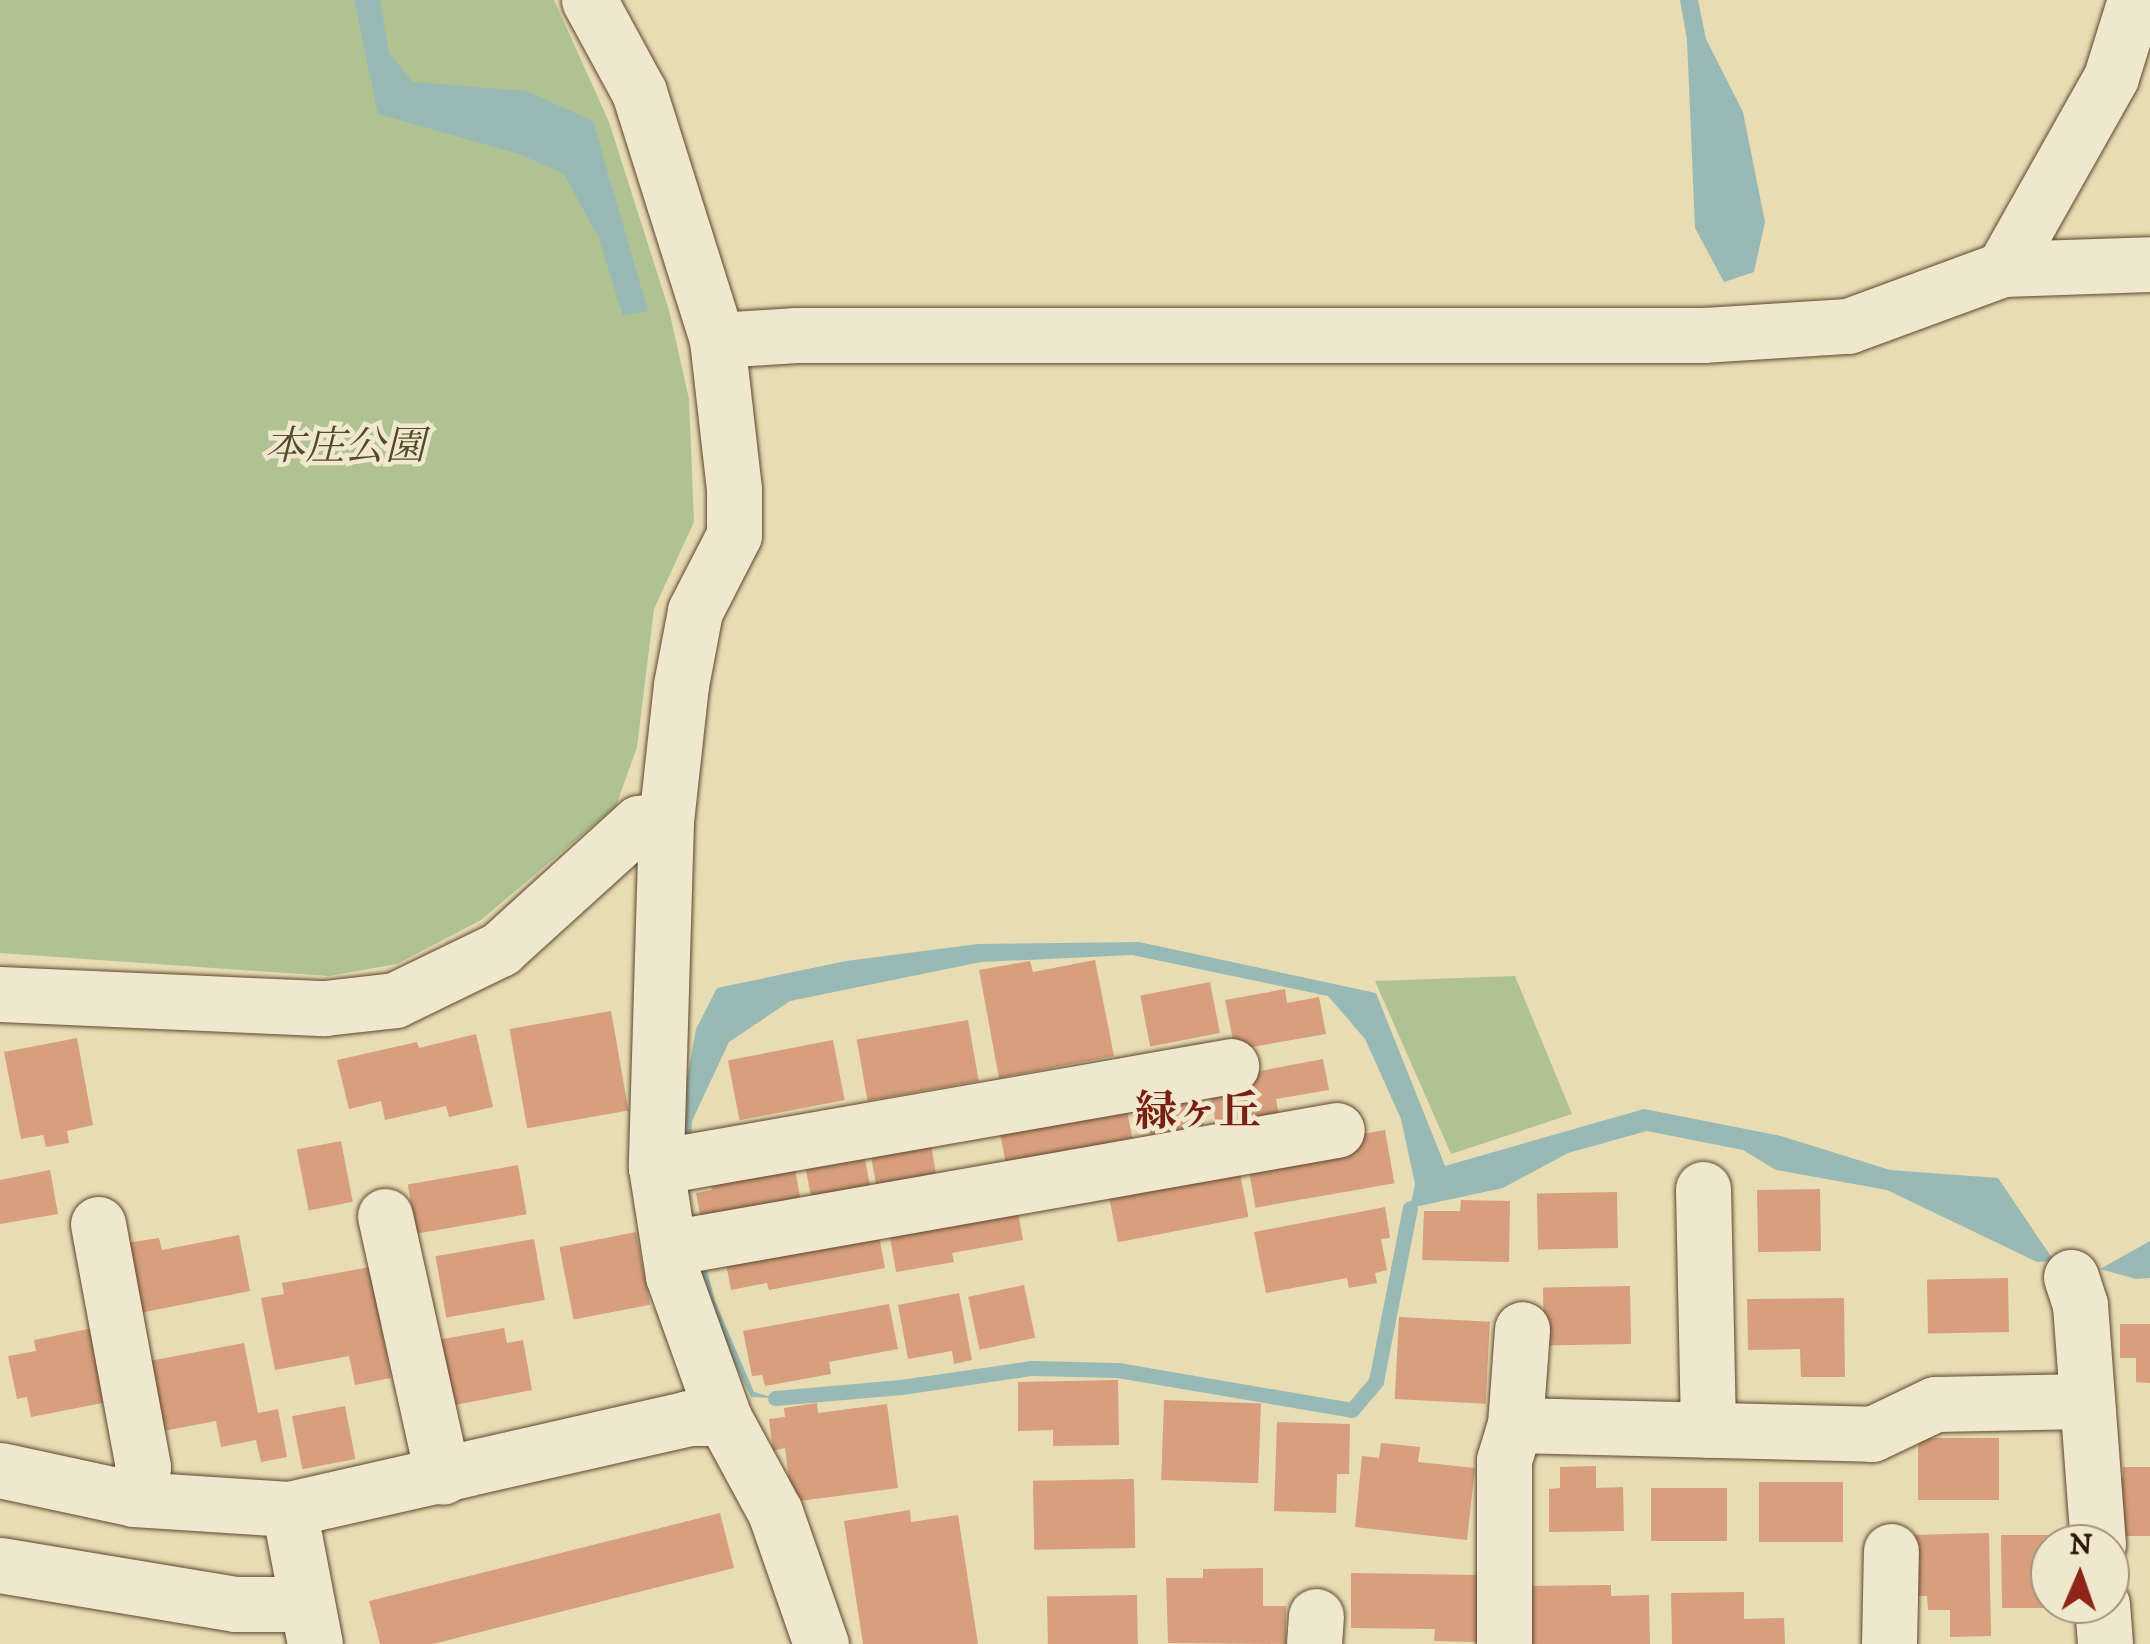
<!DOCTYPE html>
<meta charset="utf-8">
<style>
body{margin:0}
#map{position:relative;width:2150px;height:1644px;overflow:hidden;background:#e8dcb4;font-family:"IM FELL DW Pica","Noto Serif JP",serif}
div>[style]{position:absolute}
.green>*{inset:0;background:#b0c292}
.water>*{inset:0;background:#99bab4}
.stream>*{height:15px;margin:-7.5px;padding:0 7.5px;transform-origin:7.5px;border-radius:7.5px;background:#99bab4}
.building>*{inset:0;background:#d79f7e;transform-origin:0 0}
.roads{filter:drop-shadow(0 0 2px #5c482e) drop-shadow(0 0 2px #5c482e)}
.minor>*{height:55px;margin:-27.5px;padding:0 27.5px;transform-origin:27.5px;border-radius:27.5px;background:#f0e8ce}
span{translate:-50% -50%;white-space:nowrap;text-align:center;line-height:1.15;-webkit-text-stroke:9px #f0e8ce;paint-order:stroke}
.park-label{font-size:40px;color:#544a2c;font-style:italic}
.neighbourhood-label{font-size:42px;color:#7a1f14;font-weight:700}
.north{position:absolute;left:2030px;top:1524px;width:100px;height:100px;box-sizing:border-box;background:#f0e8ce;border:2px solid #a2947c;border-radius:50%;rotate:2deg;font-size:28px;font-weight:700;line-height:40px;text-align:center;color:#2d1701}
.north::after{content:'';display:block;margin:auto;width:35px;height:45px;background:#8f2418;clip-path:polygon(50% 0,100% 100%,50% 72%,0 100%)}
</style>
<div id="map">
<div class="green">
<i style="clip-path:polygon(0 0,554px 0,609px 122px,669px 310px,689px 399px,694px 522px,654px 609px,637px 747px,616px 806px,481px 920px,397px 964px,329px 976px,0 953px)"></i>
<i style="clip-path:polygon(1515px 976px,1572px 1114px,1451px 1154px,1375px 981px)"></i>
</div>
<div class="water">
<i style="clip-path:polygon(354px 0,380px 0,389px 53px,413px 82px,527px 91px,593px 121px,648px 311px,623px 316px,599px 239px,564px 174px,519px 154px,378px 114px)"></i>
<i style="clip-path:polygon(1680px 0,1698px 0,1706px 39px,1743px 112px,1765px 222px,1754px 272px,1724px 282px,1695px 228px,1687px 40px)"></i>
<i style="clip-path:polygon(1139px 942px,1376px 993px,1445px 1166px,1644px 1109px,1781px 1136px,1890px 1170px,1998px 1178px,2054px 1261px,2037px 1262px,1887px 1190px,1776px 1170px,1743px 1150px,1647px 1131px,1568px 1153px,1503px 1188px,1410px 1208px,1415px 1184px,1401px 1119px,1365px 1039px,1328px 996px,1132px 955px,981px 962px,790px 1001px,729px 1042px,692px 1121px,689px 1200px,715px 1301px,754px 1392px,775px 1398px,751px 1397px,706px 1304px,682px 1203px,678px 1129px,696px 1029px,717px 988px,846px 961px,978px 944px)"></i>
<i style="clip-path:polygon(2150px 1241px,2150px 1278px,2136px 1279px,2100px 1269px)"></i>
</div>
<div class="stream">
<i style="left:775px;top:1398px;width:126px;rotate:-5deg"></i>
<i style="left:901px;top:1387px;width:132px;rotate:-8.3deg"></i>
<i style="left:1032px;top:1368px;width:86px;rotate:1.3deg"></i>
<i style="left:1118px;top:1370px;width:237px;rotate:9.7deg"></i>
<i style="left:1352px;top:1410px;width:38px;rotate:-50deg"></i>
<i style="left:1376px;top:1381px;width:176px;rotate:-78.9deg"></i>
</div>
<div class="building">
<i style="clip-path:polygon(1095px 960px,1114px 1056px,999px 1078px,979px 970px,1030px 961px,1033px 972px)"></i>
<i style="left:1210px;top:982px;width:52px;height:71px;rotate:79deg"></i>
<i style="clip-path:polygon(1285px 989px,1287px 1003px,1319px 997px,1326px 1034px,1235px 1050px,1225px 1000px)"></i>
<i style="left:611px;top:1011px;width:101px;height:103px;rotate:80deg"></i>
<i style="left:968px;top:1020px;width:62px;height:113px;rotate:80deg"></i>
<i style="clip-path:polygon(476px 1034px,493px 1107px,449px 1117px,446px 1106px,385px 1120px,381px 1101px,349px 1109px,337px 1060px,417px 1042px,419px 1048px)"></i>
<i style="clip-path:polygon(77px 1038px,93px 1125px,67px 1131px,69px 1143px,46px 1147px,43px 1135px,21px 1139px,4px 1052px)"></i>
<i style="left:833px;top:1040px;width:61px;height:107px;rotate:79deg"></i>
<i style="clip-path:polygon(1323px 1059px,1329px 1090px,1276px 1099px,1280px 1121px,1218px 1133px,1207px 1081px)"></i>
<i style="left:1195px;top:1076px;width:51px;height:54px;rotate:80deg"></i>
<i style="left:1123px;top:1090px;width:49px;height:129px;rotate:79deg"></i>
<i style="left:928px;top:1128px;width:47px;height:61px;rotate:80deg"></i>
<i style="left:1385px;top:1130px;width:54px;height:141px;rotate:80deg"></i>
<i style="left:861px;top:1139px;width:53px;height:60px;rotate:79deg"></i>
<i style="left:341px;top:1141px;width:62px;height:45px;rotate:79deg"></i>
<i style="clip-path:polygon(792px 1153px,801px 1202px,701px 1220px,696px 1193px,712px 1190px,708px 1169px)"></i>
<i style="left:1237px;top:1158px;width:60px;height:133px;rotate:79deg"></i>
<i style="left:518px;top:1165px;width:50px;height:112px;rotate:80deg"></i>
<i style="clip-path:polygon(50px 1170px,58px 1214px,0 1224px,0 1180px)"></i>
<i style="left:1820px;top:1189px;width:62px;height:63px;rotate:89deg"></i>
<i style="left:1617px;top:1192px;width:56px;height:80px;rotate:89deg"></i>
<i style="clip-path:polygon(1461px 1200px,1510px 1201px,1509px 1262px,1422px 1260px,1424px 1211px,1460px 1211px)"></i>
<i style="clip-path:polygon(1016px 1201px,1023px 1240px,952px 1253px,954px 1262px,896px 1272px,888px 1225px)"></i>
<i style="clip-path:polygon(1385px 1207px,1390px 1238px,1381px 1239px,1387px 1270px,1375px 1273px,1377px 1283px,1349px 1288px,1347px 1278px,1266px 1293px,1254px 1232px)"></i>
<i style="clip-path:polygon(877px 1225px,885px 1268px,769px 1290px,767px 1283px,731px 1290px,724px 1253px)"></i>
<i style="left:636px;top:1232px;width:74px;height:78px;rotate:79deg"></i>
<i style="clip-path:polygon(239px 1235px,250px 1291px,140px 1313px,127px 1243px,159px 1238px,162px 1250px)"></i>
<i style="left:534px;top:1239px;width:62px;height:100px;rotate:80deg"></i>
<i style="clip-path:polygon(370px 1267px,391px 1378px,355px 1385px,349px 1356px,275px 1370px,261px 1298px,284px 1294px,282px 1283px)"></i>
<i style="left:2008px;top:1278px;width:54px;height:81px;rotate:89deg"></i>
<i style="left:1024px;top:1285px;width:54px;height:57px;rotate:78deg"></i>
<i style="left:1630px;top:1286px;width:58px;height:87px;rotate:89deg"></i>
<i style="clip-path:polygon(959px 1293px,972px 1360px,954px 1364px,952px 1351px,908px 1359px,898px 1305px)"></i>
<i style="clip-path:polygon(1844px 1298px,1845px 1377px,1801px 1377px,1800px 1349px,1748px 1350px,1747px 1299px)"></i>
<i style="clip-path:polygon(889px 1304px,898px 1349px,829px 1362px,831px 1374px,765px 1386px,762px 1375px,752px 1376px,743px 1331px)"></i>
<i style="left:1399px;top:1317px;width:91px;height:82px;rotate:3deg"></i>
<i style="clip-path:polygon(2120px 1324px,2150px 1324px,2150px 1383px,2136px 1382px,2136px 1358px,2120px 1358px)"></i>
<i style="clip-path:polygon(93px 1328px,108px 1402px,31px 1417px,27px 1397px,17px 1399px,8px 1356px,36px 1351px,34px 1340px)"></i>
<i style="clip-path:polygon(504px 1328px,507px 1343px,523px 1340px,532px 1390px,450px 1406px,438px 1340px)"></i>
<i style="clip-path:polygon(244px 1343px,258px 1413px,278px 1409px,287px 1457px,261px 1462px,256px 1440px,221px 1447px,216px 1421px,158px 1432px,144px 1362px)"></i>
<i style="clip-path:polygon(1118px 1380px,1119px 1445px,1053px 1446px,1053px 1430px,1018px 1431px,1018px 1382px)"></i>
<i style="left:1164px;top:1400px;width:97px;height:80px;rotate:2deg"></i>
<i style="clip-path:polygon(817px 1403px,818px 1413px,887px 1404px,898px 1488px,792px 1502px,785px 1448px,773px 1451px,769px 1419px,785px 1417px,784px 1408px)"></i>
<i style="left:345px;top:1406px;width:54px;height:54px;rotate:79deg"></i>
<i style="clip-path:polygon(1277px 1422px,1350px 1424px,1349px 1474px,1337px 1474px,1336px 1513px,1274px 1511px)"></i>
<i style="left:1999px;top:1438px;width:62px;height:81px;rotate:90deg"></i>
<i style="clip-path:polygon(1381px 1443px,1420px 1447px,1418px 1462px,1475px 1468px,1467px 1540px,1355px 1527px,1362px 1456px,1379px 1458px)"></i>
<i style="clip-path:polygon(1596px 1466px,1596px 1488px,1623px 1487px,1624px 1531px,1549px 1532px,1549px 1489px,1560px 1488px,1560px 1467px)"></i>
<i style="clip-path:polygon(2123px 1467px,2150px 1467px,2150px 1536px,2107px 1536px,2108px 1477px,2123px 1477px)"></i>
<i style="left:1134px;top:1479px;width:69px;height:101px;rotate:89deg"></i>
<i style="left:1759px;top:1482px;width:84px;height:60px"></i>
<i style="left:1727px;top:1488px;width:53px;height:76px;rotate:90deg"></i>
<i style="clip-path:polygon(910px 1510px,911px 1522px,958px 1515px,978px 1644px,863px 1644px,844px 1521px)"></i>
<i style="clip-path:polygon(720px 1513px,734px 1568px,433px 1644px,380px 1644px,369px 1601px)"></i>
<i style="clip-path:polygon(1989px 1533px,1991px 1636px,1950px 1637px,1950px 1610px,1928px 1610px,1927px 1596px,1909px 1596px,1908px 1535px)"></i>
<i style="clip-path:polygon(2001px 1535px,2064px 1535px,2065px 1544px,2050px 1544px,2050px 1604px,2074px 1604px,2074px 1608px,2002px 1608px)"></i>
<i style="clip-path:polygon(1263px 1568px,1263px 1606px,1286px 1606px,1286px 1644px,1168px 1643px,1166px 1578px,1203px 1578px,1203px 1569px)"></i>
<i style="clip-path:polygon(1351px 1573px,1479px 1575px,1478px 1642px,1434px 1641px,1435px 1629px,1351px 1628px)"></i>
<i style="clip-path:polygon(1611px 1585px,1611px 1596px,1649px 1595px,1650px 1644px,1526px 1644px,1525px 1586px)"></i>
<i style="clip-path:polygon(1744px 1592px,1744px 1619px,1784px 1618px,1785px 1644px,1672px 1644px,1671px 1593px)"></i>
<i style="left:1137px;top:1595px;width:49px;height:90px;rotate:89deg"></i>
</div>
<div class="roads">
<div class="minor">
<i style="left:589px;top:0;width:105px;rotate:61.5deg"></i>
<i style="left:639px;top:92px;width:260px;rotate:72.5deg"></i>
<i style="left:717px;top:340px;width:151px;rotate:83.5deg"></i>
<i style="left:734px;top:490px;width:45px;rotate:90deg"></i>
<i style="left:734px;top:535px;width:85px;rotate:117.2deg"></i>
<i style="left:695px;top:611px;width:75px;rotate:100.7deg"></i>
<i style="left:681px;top:685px;width:137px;rotate:96.3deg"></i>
<i style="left:666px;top:821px;width:346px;rotate:91.7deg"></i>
<i style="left:656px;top:1167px;width:110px;rotate:81.1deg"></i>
<i style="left:673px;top:1276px;width:151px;rotate:70.2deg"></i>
<i style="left:724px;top:1418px;width:107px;rotate:61.5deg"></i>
<i style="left:775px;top:1512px;width:140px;rotate:70.8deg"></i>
<i style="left:2003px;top:269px;width:220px;rotate:-60.6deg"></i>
<i style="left:2111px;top:77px;width:81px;rotate:-72.7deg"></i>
<i style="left:717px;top:340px;width:80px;rotate:-3.6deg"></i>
<i style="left:797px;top:335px;width:906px"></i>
<i style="left:1703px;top:335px;width:145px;rotate:-3.6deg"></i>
<i style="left:1848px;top:326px;width:165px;rotate:-20.2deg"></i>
<i style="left:2003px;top:269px;width:147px;rotate:-1.9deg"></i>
<i style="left:0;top:994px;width:325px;rotate:2.5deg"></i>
<i style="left:325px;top:1008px;width:70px;rotate:-6.5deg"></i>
<i style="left:395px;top:1000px;width:117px;rotate:-25.9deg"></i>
<i style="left:500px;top:949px;width:188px;rotate:-42.2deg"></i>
<i style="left:639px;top:823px;width:27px;rotate:-4deg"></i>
<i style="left:656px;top:1167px;width:584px;rotate:-9.96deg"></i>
<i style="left:1703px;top:1189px;width:241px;rotate:88.8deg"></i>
<i style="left:385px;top:1216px;width:267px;rotate:77.5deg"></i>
<i style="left:98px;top:1224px;width:247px;rotate:79.5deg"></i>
<i style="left:143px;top:1467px;width:33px;rotate:106deg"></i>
<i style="left:669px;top:1248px;width:678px;rotate:-10.02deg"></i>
<i style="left:2071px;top:1277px;width:29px;rotate:72deg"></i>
<i style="left:2080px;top:1305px;width:240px;rotate:85.7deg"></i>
<i style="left:1515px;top:1425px;width:357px;rotate:1.4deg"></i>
<i style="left:1872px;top:1434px;width:70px;rotate:-25.5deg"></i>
<i style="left:1935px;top:1404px;width:152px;rotate:-1.1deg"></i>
<i style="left:0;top:1470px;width:137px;rotate:12.2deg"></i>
<i style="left:134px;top:1499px;width:155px;rotate:3.7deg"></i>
<i style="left:289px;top:1509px;width:409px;rotate:-12.8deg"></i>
<i style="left:688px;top:1418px;width:36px"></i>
<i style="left:289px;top:1509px;width:137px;rotate:79.1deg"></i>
<i style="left:0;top:1565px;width:238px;rotate:9.4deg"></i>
<i style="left:235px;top:1604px;width:70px"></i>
<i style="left:2102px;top:1604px;width:40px;rotate:85.7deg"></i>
<i style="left:1314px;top:1644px;width:28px;rotate:-86deg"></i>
<i style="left:1504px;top:1644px;width:184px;rotate:-90deg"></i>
<i style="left:1504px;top:1460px;width:37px;rotate:-73deg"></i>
<i style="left:1515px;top:1425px;width:96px;rotate:-85.8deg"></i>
<i style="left:1889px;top:1644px;width:93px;rotate:-88.8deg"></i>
</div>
</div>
<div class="park-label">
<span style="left:345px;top:448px">本庄公園</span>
</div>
<div class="neighbourhood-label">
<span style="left:1198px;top:1113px">緑ヶ丘</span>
</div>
<div class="north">N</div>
</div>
